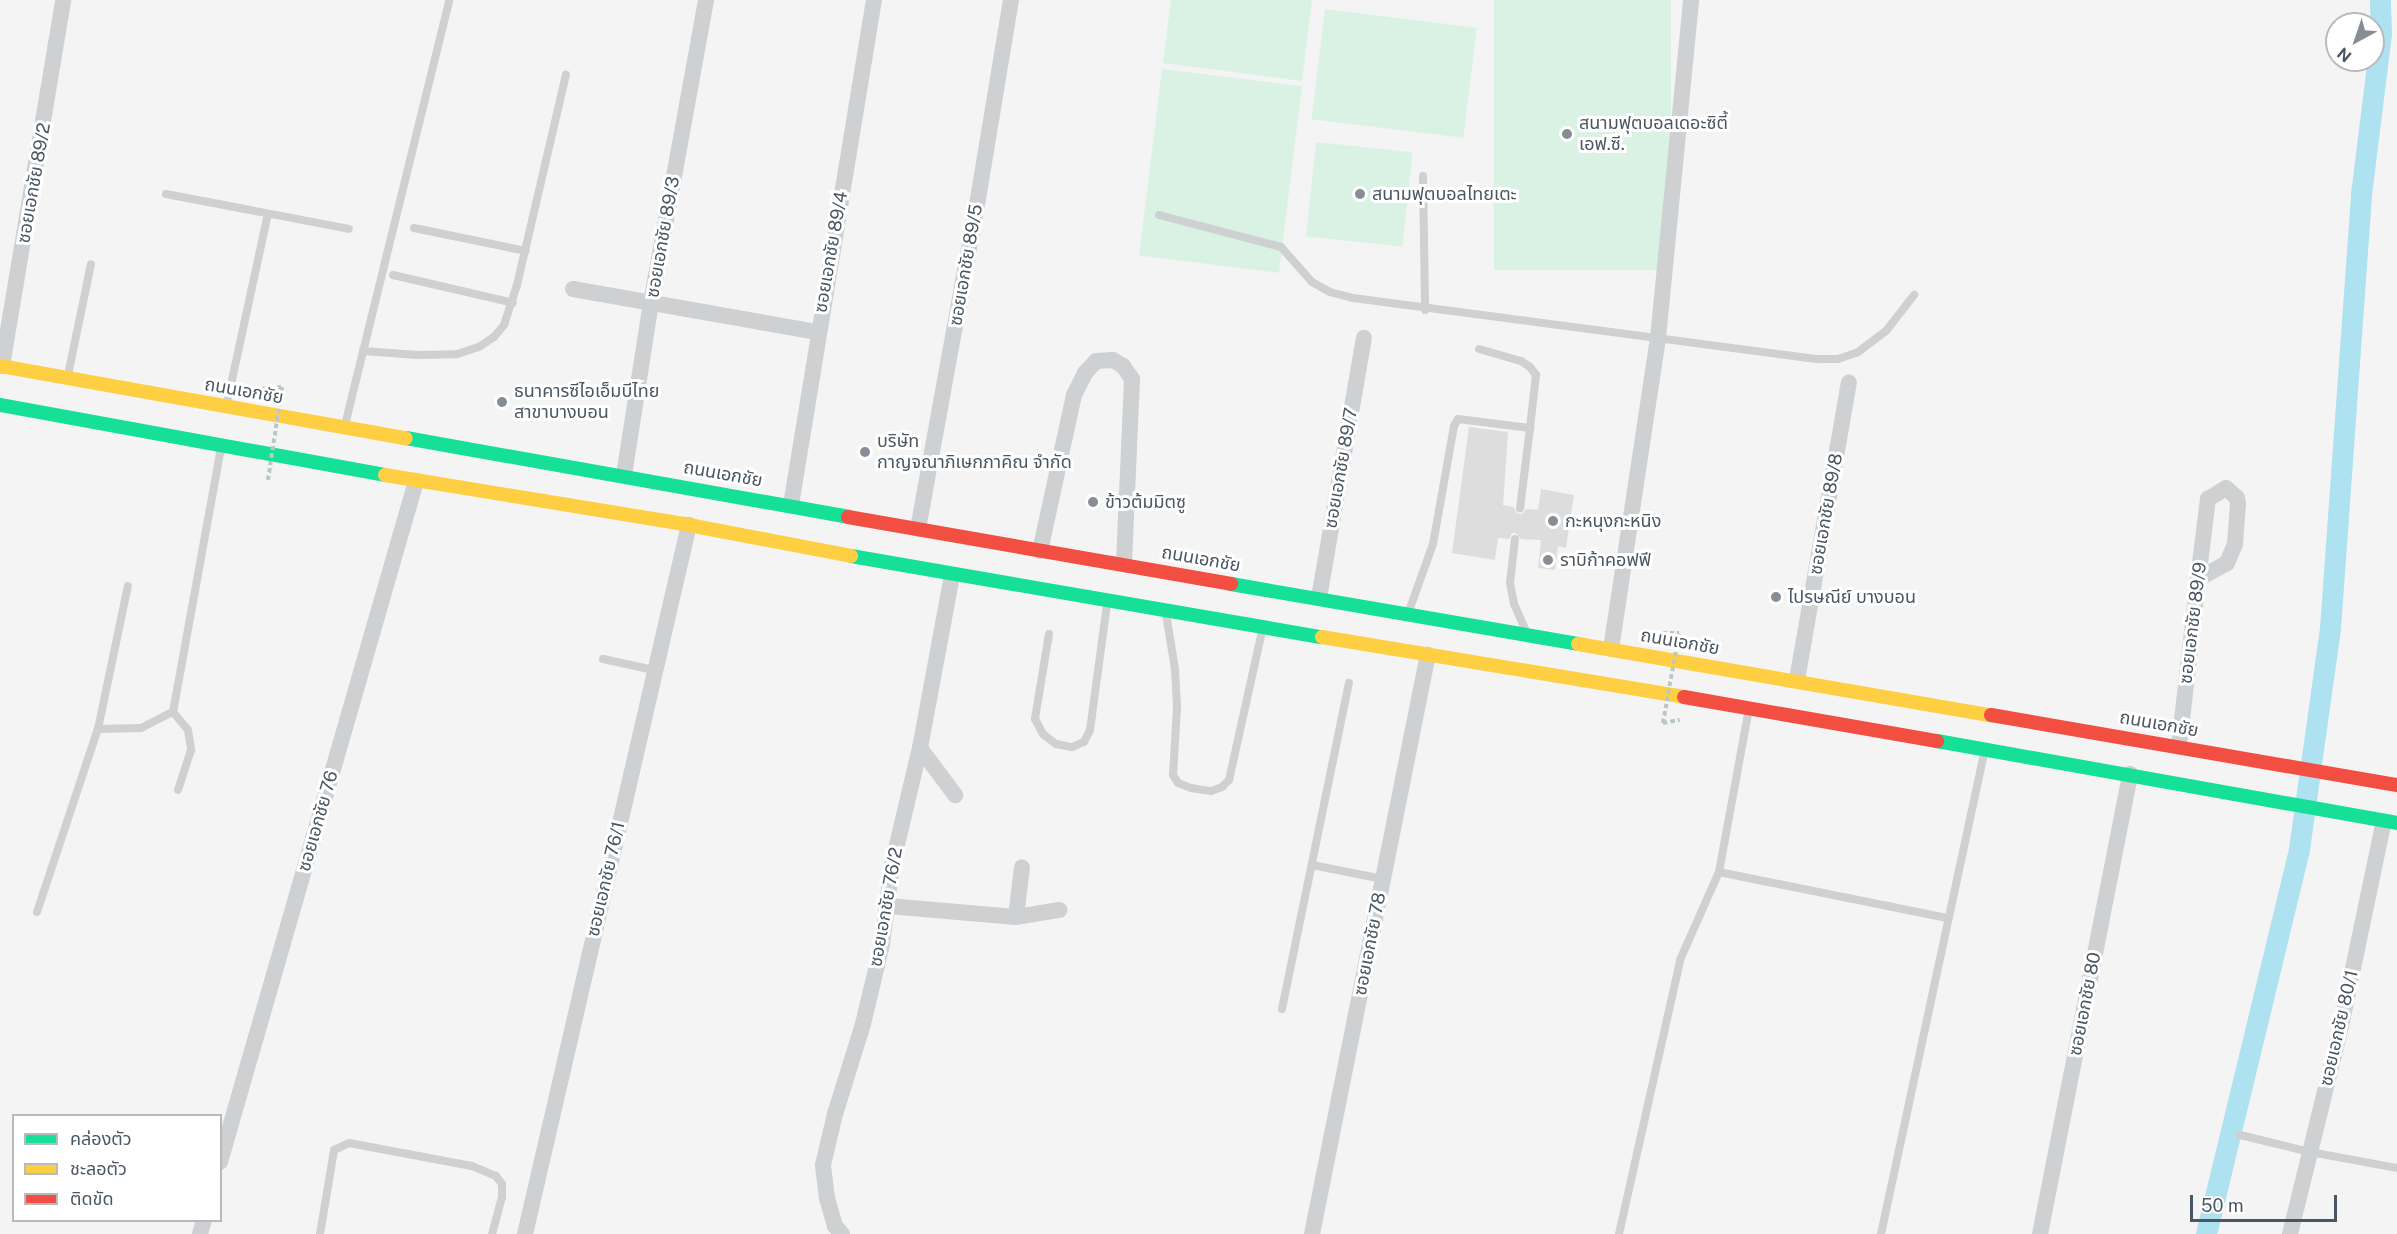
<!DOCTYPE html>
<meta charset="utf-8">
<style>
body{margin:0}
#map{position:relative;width:2397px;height:1234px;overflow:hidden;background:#f4f4f4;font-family:"Public Sans","Noto Sans Thai",sans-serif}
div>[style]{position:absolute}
.green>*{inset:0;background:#d9f2e3;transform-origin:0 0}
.canal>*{height:21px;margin:-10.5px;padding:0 10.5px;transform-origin:10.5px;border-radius:10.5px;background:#aee2f0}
.building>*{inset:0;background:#ddddde}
.path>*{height:4px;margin-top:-2px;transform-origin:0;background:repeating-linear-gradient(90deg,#bcc7c4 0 4.5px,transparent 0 7.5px)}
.lane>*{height:8px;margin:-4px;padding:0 4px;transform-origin:4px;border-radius:4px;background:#ced0d2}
.street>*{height:16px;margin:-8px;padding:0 8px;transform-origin:8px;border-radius:8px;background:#ced0d2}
.fast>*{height:14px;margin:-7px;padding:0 7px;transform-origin:7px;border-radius:7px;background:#16e098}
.slow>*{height:14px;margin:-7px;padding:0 7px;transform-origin:7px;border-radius:7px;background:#ffcf43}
.jam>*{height:14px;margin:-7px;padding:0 7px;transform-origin:7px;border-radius:7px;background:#f24e42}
.path-bridge>*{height:4px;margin-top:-2px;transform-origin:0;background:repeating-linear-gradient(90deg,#bcc7c4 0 4.5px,transparent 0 7.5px)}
.dots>*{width:16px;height:16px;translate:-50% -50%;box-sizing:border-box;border:3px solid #fff;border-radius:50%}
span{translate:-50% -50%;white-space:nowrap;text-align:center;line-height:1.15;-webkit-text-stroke:6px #fff;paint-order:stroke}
.poi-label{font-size:18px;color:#4a5661}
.left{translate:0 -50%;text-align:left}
.street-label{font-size:18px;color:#4a5661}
.legend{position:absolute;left:12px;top:1114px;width:210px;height:108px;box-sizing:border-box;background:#fff;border:2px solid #b7bbc0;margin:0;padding:8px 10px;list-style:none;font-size:18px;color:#4a5661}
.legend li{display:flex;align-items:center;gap:12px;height:30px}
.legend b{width:30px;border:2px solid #b7bbc0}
.north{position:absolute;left:2325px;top:12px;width:60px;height:60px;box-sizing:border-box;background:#fff;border:2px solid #b7bbc0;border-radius:50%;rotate:220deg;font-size:16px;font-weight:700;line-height:24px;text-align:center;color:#4a5661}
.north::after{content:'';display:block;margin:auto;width:21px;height:27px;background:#868d94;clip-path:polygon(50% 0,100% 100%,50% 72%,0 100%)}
.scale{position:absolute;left:2190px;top:1195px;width:147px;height:27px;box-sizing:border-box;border:3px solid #4a5661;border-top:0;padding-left:8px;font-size:18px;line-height:21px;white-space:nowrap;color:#4a5661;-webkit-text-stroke:4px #fff;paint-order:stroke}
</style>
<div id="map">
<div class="green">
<i style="clip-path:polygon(1171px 0,1312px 0,1302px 81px,1163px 63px)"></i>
<i style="left:1494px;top:0;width:177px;height:270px"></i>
<i style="left:1325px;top:9px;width:153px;height:111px;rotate:7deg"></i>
<i style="left:1162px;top:69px;width:141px;height:188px;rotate:7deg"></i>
<i style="left:1316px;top:142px;width:97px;height:95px;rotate:6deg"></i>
</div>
<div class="canal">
<i style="left:2206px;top:1234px;width:396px;rotate:-76.4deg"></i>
<i style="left:2299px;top:849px;width:223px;rotate:-82deg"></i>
<i style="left:2330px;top:628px;width:435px;rotate:-85.9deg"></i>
<i style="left:2361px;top:194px;width:162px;rotate:-82.9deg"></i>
<i style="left:2381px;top:33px;width:33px;rotate:-92deg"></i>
</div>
<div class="building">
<i style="clip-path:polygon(1469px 427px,1508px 432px,1503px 505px,1514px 507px,1516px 513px,1522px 514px,1526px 509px,1538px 510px,1541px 489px,1574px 495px,1566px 548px,1558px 546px,1555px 570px,1538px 568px,1541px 540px,1521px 539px,1516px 533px,1512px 533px,1509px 539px,1498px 538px,1495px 560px,1452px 553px)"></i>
</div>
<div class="path">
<i style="left:262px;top:389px;width:20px;rotate:-6deg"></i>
<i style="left:1655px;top:633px;width:24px"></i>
<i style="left:1663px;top:723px;width:17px;rotate:-10deg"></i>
</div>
<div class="lane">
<i style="left:1423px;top:176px;width:134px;rotate:89.1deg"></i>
<i style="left:166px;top:194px;width:186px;rotate:10.8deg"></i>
<i style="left:1159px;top:215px;width:126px;rotate:14.7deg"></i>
<i style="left:1281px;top:247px;width:47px;rotate:48.5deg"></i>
<i style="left:1312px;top:282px;width:21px;rotate:29deg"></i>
<i style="left:1330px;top:292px;width:24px;rotate:15deg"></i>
<i style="left:1353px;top:298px;width:469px;rotate:7.5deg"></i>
<i style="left:1818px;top:359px;width:20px"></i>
<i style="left:1838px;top:359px;width:21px;rotate:-19deg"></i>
<i style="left:1858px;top:352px;width:35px;rotate:-37deg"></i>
<i style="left:1886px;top:331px;width:46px;rotate:-52.1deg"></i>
<i style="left:414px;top:228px;width:114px;rotate:11.6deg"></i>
<i style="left:393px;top:275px;width:123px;rotate:13.1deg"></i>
<i style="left:1479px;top:349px;width:44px;rotate:15.9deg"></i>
<i style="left:1521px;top:361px;width:11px;rotate:34deg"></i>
<i style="left:1530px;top:367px;width:10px;rotate:53deg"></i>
<i style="left:1536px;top:375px;width:53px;rotate:96.5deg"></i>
<i style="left:363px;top:351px;width:55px;rotate:4.2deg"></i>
<i style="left:418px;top:355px;width:39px;rotate:-1deg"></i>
<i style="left:457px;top:354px;width:23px;rotate:-18deg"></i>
<i style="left:479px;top:347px;width:18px;rotate:-34deg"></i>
<i style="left:494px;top:337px;width:16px;rotate:-50deg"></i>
<i style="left:504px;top:325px;width:42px;rotate:-72deg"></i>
<i style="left:517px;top:285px;width:216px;rotate:-76.9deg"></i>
<i style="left:68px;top:375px;width:113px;rotate:-78.3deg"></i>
<i style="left:227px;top:403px;width:193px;rotate:-77.8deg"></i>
<i style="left:345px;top:425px;width:438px;rotate:-76.2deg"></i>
<i style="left:1515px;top:539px;width:44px;rotate:96.5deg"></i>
<i style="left:1510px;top:583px;width:21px;rotate:79deg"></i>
<i style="left:1514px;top:604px;width:30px;rotate:66deg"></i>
<i style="left:1409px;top:611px;width:71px;rotate:-70.3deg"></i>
<i style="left:1433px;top:544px;width:120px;rotate:-79.9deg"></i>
<i style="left:1454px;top:426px;width:8px;rotate:-60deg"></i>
<i style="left:1458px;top:419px;width:73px;rotate:7.1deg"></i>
<i style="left:1530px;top:428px;width:81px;rotate:97.1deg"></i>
<i style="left:1166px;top:614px;width:56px;rotate:80.7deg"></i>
<i style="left:1175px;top:669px;width:39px;rotate:87deg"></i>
<i style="left:1177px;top:708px;width:67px;rotate:93.4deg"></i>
<i style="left:1173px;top:775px;width:9px;rotate:58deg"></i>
<i style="left:1178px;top:783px;width:14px;rotate:21deg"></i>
<i style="left:1191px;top:788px;width:20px;rotate:9deg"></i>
<i style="left:1211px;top:791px;width:12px;rotate:-20deg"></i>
<i style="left:1222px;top:787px;width:10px;rotate:-45deg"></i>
<i style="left:1229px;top:780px;width:153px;rotate:-77.5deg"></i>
<i style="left:1049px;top:634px;width:86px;rotate:99.4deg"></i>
<i style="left:1035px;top:719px;width:17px;rotate:62deg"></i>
<i style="left:1043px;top:734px;width:16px;rotate:38deg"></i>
<i style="left:1056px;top:744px;width:16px;rotate:11deg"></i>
<i style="left:1072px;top:747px;width:13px;rotate:-23deg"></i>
<i style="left:1084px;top:742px;width:13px;rotate:-63deg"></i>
<i style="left:1090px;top:730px;width:126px;rotate:-82.3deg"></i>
<i style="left:603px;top:659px;width:52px;rotate:12.2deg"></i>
<i style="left:173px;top:712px;width:23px;rotate:50deg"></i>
<i style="left:188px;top:730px;width:20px;rotate:81deg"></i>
<i style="left:191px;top:750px;width:42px;rotate:108deg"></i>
<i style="left:98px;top:729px;width:146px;rotate:-78.2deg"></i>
<i style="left:1312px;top:865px;width:72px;rotate:11.2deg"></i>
<i style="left:1719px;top:872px;width:234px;rotate:11.4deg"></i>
<i style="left:37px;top:912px;width:193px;rotate:-71.6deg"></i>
<i style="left:98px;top:729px;width:43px;rotate:-1.3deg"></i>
<i style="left:141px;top:728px;width:36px;rotate:-27deg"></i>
<i style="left:173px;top:712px;width:267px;rotate:-79.7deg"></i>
<i style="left:1282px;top:1009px;width:333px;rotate:-78.4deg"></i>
<i style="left:2240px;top:1135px;width:72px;rotate:13.7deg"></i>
<i style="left:2310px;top:1152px;width:88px;rotate:10.4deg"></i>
<i style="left:320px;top:1234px;width:85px;rotate:-80.5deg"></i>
<i style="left:334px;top:1150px;width:17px;rotate:-25deg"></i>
<i style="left:349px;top:1143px;width:125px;rotate:10.6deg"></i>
<i style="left:472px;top:1166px;width:26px;rotate:23deg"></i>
<i style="left:496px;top:1176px;width:10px;rotate:53deg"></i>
<i style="left:502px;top:1184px;width:13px;rotate:90deg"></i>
<i style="left:502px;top:1197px;width:38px;rotate:105deg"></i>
<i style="left:1619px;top:1234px;width:281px;rotate:-77.4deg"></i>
<i style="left:1680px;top:960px;width:96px;rotate:-66.1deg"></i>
<i style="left:1719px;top:872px;width:166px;rotate:-79.6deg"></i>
<i style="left:1881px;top:1234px;width:493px;rotate:-77.9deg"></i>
</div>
<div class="street">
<i style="left:573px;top:289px;width:248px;rotate:10deg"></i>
<i style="left:2px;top:366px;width:371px;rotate:-80.5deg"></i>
<i style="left:624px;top:475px;width:174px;rotate:-81.1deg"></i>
<i style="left:651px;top:303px;width:308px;rotate:-79.7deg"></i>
<i style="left:791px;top:505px;width:512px;rotate:-80.67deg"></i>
<i style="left:918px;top:529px;width:335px;rotate:-79.7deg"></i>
<i style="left:978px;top:199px;width:202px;rotate:-80.6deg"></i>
<i style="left:1040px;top:551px;width:160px;rotate:-77.7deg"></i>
<i style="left:1074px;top:395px;width:25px;rotate:-63deg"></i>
<i style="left:1085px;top:373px;width:16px;rotate:-47deg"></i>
<i style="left:1096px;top:361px;width:17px;rotate:-3deg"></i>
<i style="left:1113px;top:360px;width:12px;rotate:31deg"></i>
<i style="left:1123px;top:366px;width:16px;rotate:55deg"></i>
<i style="left:1132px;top:379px;width:185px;rotate:92.5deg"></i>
<i style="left:1319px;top:598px;width:264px;rotate:-80.2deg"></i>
<i style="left:1611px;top:649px;width:315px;rotate:-81.4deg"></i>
<i style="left:1658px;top:338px;width:340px;rotate:-84.4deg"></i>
<i style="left:1797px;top:680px;width:302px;rotate:-80.1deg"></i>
<i style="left:2179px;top:746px;width:168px;rotate:-83.5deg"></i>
<i style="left:2198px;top:579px;width:81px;rotate:-82.9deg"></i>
<i style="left:2208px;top:499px;width:21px;rotate:-31deg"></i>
<i style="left:2226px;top:488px;width:15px;rotate:42deg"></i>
<i style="left:2237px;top:498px;width:6px;rotate:81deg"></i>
<i style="left:2238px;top:504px;width:40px;rotate:94.3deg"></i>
<i style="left:2235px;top:544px;width:21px;rotate:113deg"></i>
<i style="left:2227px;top:563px;width:33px;rotate:151deg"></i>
<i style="left:920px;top:748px;width:59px;rotate:53.3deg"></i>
<i style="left:888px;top:906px;width:128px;rotate:4.9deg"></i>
<i style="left:1016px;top:917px;width:44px;rotate:-9.2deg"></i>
<i style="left:1016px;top:917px;width:50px;rotate:-83.2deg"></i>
<i style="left:220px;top:1162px;width:709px;rotate:-73.94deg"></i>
<i style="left:200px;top:1234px;width:15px;rotate:-74deg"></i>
<i style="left:525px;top:1234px;width:728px;rotate:-76.98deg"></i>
<i style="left:842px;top:1234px;width:11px;rotate:-131deg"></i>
<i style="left:835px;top:1226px;width:29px;rotate:-106deg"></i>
<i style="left:827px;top:1198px;width:33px;rotate:-97deg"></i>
<i style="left:823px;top:1165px;width:52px;rotate:-76.8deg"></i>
<i style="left:835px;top:1114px;width:94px;rotate:-72.7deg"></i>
<i style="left:863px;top:1024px;width:82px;rotate:-76.6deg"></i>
<i style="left:882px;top:944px;width:79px;rotate:-82.7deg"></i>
<i style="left:892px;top:866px;width:121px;rotate:-76.7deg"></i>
<i style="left:920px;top:748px;width:176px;rotate:-79.5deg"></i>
<i style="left:1312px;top:1234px;width:591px;rotate:-78.69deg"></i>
<i style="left:2040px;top:1234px;width:469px;rotate:-78.9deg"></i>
<i style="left:2290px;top:1234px;width:214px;rotate:-76.2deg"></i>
<i style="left:2341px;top:1026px;width:209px;rotate:-78.2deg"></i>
</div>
<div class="fast">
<i style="left:0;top:405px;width:391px;rotate:10.3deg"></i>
<i style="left:406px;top:438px;width:449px;rotate:10.1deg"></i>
<i style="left:851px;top:556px;width:478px;rotate:9.8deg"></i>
<i style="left:1231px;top:584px;width:352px;rotate:9.8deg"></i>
<i style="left:1937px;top:741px;width:467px;rotate:10.1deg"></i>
</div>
<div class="slow">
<i style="left:0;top:366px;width:412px;rotate:10.1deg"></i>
<i style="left:385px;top:475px;width:308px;rotate:9.3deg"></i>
<i style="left:689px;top:525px;width:165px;rotate:10.8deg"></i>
<i style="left:1322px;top:637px;width:367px;rotate:9.4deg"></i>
<i style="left:1578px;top:644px;width:419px;rotate:9.8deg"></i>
</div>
<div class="jam">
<i style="left:848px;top:517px;width:389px;rotate:9.9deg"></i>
<i style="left:1684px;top:697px;width:257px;rotate:9.9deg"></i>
<i style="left:1991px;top:715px;width:412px;rotate:9.8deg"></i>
</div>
<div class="path-bridge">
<i style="left:268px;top:480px;width:94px;rotate:-81.4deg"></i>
<i style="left:1663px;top:723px;width:91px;rotate:-79.9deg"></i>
</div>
<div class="dots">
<i style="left:1567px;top:134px;background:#868d94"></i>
<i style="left:1360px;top:194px;background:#868d94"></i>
<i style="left:502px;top:402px;background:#868d94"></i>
<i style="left:865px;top:452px;background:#868d94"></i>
<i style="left:1093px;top:502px;background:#868d94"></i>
<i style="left:1553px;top:521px;background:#868d94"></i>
<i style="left:1548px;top:560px;background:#868d94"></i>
<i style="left:1776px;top:597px;background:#868d94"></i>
</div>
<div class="poi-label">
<span class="left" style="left:1579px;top:134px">สนามฟุตบอลเดอะซิตี้<br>เอฟ.ซี.</span>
<span class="left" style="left:1372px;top:194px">สนามฟุตบอลไทยเตะ</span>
<span class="left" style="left:514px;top:402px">ธนาคารซีไอเอ็มบีไทย<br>สาขาบางบอน</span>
<span class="left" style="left:877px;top:452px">บริษัท<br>กาญจณาภิเษกภาคิณ จำกัด</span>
<span class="left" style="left:1105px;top:502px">ข้าวต้มมิตซู</span>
<span class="left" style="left:1565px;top:521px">กะหนุงกะหนิง</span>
<span class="left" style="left:1560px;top:560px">ราบิก้าคอฟฟี</span>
<span class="left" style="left:1788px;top:597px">ไปรษณีย์ บางบอน</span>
</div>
<div class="street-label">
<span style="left:34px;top:183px;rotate:-80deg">ซอยเอกชัย 89/2</span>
<span style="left:663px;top:237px;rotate:-80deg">ซอยเอกชัย 89/3</span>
<span style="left:831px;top:252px;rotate:-80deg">ซอยเอกชัย 89/4</span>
<span style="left:966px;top:265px;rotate:-80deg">ซอยเอกชัย 89/5</span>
<span style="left:244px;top:391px;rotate:10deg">ถนนเอกชัย</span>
<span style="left:1341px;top:468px;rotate:-80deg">ซอยเอกชัย 89/7</span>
<span style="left:723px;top:474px;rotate:10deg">ถนนเอกชัย</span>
<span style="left:1826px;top:514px;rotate:-80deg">ซอยเอกชัย 89/8</span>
<span style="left:1201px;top:559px;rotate:10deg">ถนนเอกชัย</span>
<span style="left:2193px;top:623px;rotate:-83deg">ซอยเอกชัย 89/9</span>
<span style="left:1680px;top:642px;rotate:10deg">ถนนเอกชัย</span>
<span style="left:2159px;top:724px;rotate:10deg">ถนนเอกชัย</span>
<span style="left:318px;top:821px;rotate:-74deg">ซอยเอกชัย 76</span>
<span style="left:606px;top:879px;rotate:-77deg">ซอยเอกชัย 76/1</span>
<span style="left:886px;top:907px;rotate:-80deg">ซอยเอกชัย 76/2</span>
<span style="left:1370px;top:944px;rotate:-79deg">ซอยเอกชัย 78</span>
<span style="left:2085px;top:1004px;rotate:-79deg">ซอยเอกชัย 80</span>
<span style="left:2339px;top:1028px;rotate:-77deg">ซอยเอกชัย 80/1</span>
</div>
<ul class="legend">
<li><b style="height:8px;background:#16e098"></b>คล่องตัว</li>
<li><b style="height:8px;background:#ffcf43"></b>ชะลอตัว</li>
<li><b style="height:8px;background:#f24e42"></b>ติดขัด</li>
</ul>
<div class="north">N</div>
<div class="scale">50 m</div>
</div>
